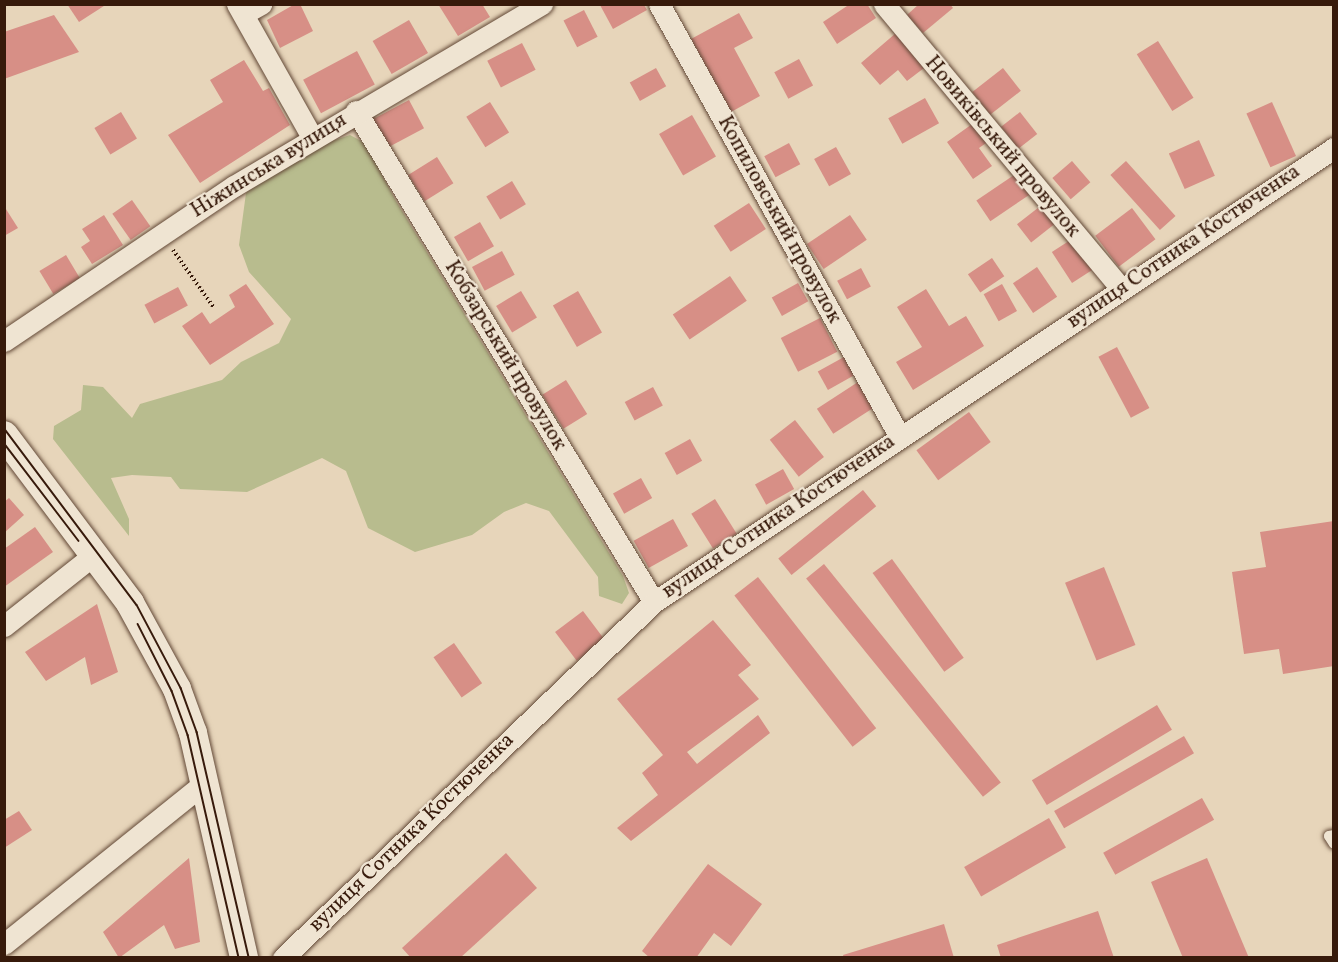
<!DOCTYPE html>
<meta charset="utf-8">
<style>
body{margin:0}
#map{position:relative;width:1338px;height:962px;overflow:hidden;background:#e7d5ba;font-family:Vollkorn,serif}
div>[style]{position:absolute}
.green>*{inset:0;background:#b8bc8e}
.building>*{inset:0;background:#d78f86;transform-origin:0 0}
.path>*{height:4px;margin-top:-2px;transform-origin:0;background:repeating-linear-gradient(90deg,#371a0b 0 1.5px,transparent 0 4.5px)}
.roads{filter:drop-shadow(0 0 2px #634937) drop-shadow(0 0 2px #634937)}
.lane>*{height:10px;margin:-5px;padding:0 5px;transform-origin:5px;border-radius:5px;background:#efe4d2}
.street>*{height:21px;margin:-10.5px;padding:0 10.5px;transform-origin:10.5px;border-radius:10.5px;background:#efe4d2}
.secondary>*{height:28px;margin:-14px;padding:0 14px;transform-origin:14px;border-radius:14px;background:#efe4d2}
.tram>*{height:1.5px;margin:-0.75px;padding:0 0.75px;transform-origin:0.75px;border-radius:0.75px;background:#371a0b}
span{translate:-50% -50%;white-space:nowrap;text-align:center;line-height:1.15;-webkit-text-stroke:4.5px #efe4d2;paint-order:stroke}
.street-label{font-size:21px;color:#371a0b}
.frame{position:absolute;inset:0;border:6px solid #371a0b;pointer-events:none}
</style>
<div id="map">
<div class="green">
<i style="clip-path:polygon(350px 135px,365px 143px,396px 201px,623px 576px,629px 593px,622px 604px,599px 596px,598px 577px,549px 511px,526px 503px,504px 512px,472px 535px,415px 552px,368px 528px,346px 471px,322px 458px,247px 492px,180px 489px,171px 477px,132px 475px,111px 478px,129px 519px,129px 536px,53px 439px,54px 426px,81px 410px,83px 385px,103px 387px,132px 418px,140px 404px,222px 380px,241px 362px,279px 343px,291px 319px,249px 272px,239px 245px,246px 193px,268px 174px,320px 145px)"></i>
</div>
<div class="building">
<i style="clip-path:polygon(67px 4px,107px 4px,79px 22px)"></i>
<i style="clip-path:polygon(295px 4px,300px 4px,313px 31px,280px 48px,267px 20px)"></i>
<i style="clip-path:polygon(438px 4px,482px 4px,490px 17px,458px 36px)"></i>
<i style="clip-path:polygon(850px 4px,867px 4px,876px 18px,837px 44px,823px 22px)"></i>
<i style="clip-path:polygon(919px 4px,950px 4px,953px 8px,923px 33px,907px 15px)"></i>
<i style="clip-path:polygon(600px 5px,644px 5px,647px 10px,613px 29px)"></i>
<i style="left:584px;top:10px;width:30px;height:23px;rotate:63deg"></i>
<i style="clip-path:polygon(739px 13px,753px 38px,734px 48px,760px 96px,731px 112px,691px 39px)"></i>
<i style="clip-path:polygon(54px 15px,79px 52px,4px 79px,4px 32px)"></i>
<i style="left:409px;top:20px;width:38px;height:42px;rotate:60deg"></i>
<i style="clip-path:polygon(896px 33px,924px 68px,907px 81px,898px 70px,880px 85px,861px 63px)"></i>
<i style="left:1158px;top:41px;width:67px;height:25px;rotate:58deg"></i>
<i style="left:522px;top:43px;width:30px;height:39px;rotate:63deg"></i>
<i style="left:357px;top:51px;width:38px;height:61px;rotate:62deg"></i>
<i style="left:799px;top:59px;width:30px;height:28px;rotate:62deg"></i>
<i style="clip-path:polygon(244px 60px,263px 91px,269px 88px,290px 125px,200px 183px,168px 135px,223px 102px,210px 80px)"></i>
<i style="left:656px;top:68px;width:21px;height:30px;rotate:61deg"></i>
<i style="left:1003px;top:68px;width:29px;height:39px;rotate:52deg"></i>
<i style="left:925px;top:98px;width:29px;height:42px;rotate:61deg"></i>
<i style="left:409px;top:100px;width:32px;height:41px;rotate:62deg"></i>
<i style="left:490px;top:102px;width:36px;height:28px;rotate:58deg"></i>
<i style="left:1272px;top:102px;width:59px;height:28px;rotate:66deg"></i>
<i style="left:121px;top:112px;width:31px;height:31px;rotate:59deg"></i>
<i style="left:1020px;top:112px;width:28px;height:24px;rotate:52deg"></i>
<i style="left:692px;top:115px;width:48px;height:38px;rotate:60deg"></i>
<i style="clip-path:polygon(975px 122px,989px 141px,979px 148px,992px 166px,973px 179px,947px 142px)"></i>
<i style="left:1199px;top:140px;width:39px;height:33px;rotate:66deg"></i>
<i style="left:789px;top:143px;width:24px;height:28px;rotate:62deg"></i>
<i style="left:836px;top:147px;width:31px;height:25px;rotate:61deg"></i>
<i style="left:437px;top:157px;width:31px;height:34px;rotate:58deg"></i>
<i style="left:1072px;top:161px;width:28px;height:26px;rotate:49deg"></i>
<i style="left:1126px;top:161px;width:74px;height:21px;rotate:48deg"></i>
<i style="left:1017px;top:173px;width:25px;height:49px;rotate:56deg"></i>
<i style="left:512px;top:181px;width:27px;height:30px;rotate:59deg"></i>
<i style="left:132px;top:200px;width:32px;height:24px;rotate:55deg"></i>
<i style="left:749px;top:203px;width:31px;height:42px;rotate:57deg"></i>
<i style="left:1043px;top:204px;width:23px;height:33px;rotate:52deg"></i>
<i style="clip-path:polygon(4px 206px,18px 228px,4px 236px)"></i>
<i style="left:1132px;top:208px;width:39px;height:46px;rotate:53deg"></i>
<i style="clip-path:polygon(104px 215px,123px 245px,92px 264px,81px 247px,90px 241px,82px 229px)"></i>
<i style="left:850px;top:215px;width:30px;height:52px;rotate:56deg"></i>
<i style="left:480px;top:222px;width:28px;height:30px;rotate:60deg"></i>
<i style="left:1072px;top:239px;width:37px;height:24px;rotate:57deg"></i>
<i style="left:502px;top:251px;width:27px;height:34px;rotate:62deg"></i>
<i style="left:66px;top:255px;width:27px;height:31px;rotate:59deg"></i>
<i style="left:992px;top:258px;width:22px;height:29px;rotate:56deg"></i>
<i style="left:1037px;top:267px;width:36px;height:29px;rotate:56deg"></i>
<i style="left:861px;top:268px;width:21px;height:27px;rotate:62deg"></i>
<i style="left:730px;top:276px;width:30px;height:69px;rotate:56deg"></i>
<i style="left:798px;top:283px;width:21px;height:30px;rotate:61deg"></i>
<i style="clip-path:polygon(246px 284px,274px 324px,210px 365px,182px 326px,202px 312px,210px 324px,235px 307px,229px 295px)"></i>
<i style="left:1002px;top:284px;width:31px;height:21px;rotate:61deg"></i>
<i style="left:178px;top:287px;width:21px;height:38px;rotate:62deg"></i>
<i style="clip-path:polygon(926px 289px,949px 326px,966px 316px,984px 346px,913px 390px,896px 362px,922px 347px,897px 307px)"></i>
<i style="left:521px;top:291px;width:31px;height:29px;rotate:59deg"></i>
<i style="left:578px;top:291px;width:48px;height:29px;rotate:60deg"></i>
<i style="left:820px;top:318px;width:38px;height:44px;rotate:63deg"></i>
<i style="left:1117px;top:347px;width:69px;height:21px;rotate:62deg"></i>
<i style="left:844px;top:357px;width:21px;height:30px;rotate:61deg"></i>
<i style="left:566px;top:380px;width:40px;height:28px;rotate:58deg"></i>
<i style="left:858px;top:382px;width:30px;height:49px;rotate:57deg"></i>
<i style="left:653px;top:387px;width:21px;height:32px;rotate:62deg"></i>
<i style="left:969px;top:412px;width:37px;height:65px;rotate:54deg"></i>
<i style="left:795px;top:420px;width:47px;height:32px;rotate:52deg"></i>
<i style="left:690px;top:439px;width:25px;height:29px;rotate:61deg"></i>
<i style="left:783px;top:469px;width:23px;height:32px;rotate:61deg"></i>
<i style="left:641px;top:478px;width:23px;height:32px;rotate:61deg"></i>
<i style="left:863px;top:490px;width:21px;height:109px;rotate:51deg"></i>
<i style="clip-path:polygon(9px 498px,24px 515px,4px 533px,4px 502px)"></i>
<i style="left:715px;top:499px;width:41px;height:28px;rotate:58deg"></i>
<i style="left:673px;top:519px;width:31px;height:45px;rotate:61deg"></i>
<i style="clip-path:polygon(1334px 521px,1334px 666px,1283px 674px,1279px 649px,1244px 654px,1232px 572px,1266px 567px,1260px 532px)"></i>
<i style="clip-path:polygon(35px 527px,53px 552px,4px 587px,4px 549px)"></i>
<i style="left:892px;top:559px;width:122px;height:24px;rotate:54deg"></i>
<i style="left:824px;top:564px;width:281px;height:23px;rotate:51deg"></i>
<i style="left:1104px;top:567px;width:84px;height:42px;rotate:68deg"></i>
<i style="left:758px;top:577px;width:192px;height:30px;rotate:52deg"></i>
<i style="clip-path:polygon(97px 604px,118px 672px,91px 685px,85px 657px,46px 681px,25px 652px)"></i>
<i style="left:583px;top:611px;width:36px;height:35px;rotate:53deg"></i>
<i style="clip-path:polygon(713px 620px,751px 665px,738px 675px,759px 699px,687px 752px,697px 764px,758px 715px,770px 733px,631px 841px,617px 828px,658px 795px,642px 773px,663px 755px,617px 699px)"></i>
<i style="left:454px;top:643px;width:49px;height:25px;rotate:55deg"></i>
<i style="left:1157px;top:705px;width:29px;height:146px;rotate:59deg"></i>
<i style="left:1184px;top:736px;width:20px;height:150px;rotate:60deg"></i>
<i style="left:1202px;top:798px;width:25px;height:113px;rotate:61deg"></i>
<i style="clip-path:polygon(19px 811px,32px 830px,4px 848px,4px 820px)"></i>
<i style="left:1049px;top:818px;width:34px;height:98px;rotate:60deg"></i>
<i style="clip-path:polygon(506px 853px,537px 888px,460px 958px,411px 958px,402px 948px)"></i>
<i style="clip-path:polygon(189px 858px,200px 942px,175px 949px,164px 925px,119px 958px,103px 932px)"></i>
<i style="clip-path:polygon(1207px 858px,1249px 958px,1183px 958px,1151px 882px)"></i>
<i style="clip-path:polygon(708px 864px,762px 904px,731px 946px,714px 933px,696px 958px,650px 958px,642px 951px)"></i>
<i style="clip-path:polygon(1098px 911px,1114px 958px,1001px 958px,997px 945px)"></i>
<i style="clip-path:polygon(944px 924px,954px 958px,844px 958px,843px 955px)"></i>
</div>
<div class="path">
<i style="left:173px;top:250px;width:71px;rotate:54.7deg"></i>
</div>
<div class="roads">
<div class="lane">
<i style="left:1334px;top:835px;width:5px;rotate:169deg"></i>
<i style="left:1329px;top:836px;width:9px;rotate:58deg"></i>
</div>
<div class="street">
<i style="left:237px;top:4px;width:153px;rotate:60.6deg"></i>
<i style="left:659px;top:4px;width:494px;rotate:60.9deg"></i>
<i style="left:884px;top:4px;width:370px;rotate:50.2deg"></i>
<i style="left:243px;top:14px;width:21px;rotate:-29deg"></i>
<i style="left:356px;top:111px;width:574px;rotate:58.75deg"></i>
<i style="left:4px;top:341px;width:277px;rotate:-34deg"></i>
<i style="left:234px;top:186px;width:358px;rotate:-30.6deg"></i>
<i style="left:4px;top:626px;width:116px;rotate:-38.4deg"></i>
<i style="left:4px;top:944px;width:257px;rotate:-38.8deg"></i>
<i style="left:283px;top:958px;width:514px;rotate:-43.82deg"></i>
<i style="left:654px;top:602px;width:818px;rotate:-33.73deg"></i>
</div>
<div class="secondary">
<i style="left:4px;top:435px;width:210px;rotate:53.1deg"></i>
<i style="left:130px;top:603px;width:98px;rotate:61.3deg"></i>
<i style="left:177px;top:689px;width:47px;rotate:70deg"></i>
<i style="left:193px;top:733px;width:231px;rotate:77.2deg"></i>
</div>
</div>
<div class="tram">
<i style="left:4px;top:428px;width:221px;rotate:53.1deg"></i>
<i style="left:137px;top:605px;width:94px;rotate:62.1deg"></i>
<i style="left:181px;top:688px;width:47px;rotate:70deg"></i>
<i style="left:197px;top:732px;width:232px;rotate:77deg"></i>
<i style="left:4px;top:443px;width:123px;rotate:52.6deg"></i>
<i style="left:138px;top:624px;width:75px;rotate:63.1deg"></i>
<i style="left:172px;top:691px;width:47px;rotate:70deg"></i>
<i style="left:188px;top:735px;width:229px;rotate:77.1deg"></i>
</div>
<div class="street-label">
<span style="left:1002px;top:147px;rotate:50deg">Новиківський провулок</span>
<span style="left:269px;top:166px;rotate:-32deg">Ніжинська вулиця</span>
<span style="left:779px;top:220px;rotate:61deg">Копиловський провулок</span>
<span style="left:1184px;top:247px;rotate:-34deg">вулиця Сотника Костюченка</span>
<span style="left:505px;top:356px;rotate:59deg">Кобзарський провулок</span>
<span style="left:779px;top:517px;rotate:-34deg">вулиця Сотника Костюченка</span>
<span style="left:412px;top:833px;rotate:-44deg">вулиця Сотника Костюченка</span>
</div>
<div class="frame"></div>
</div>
